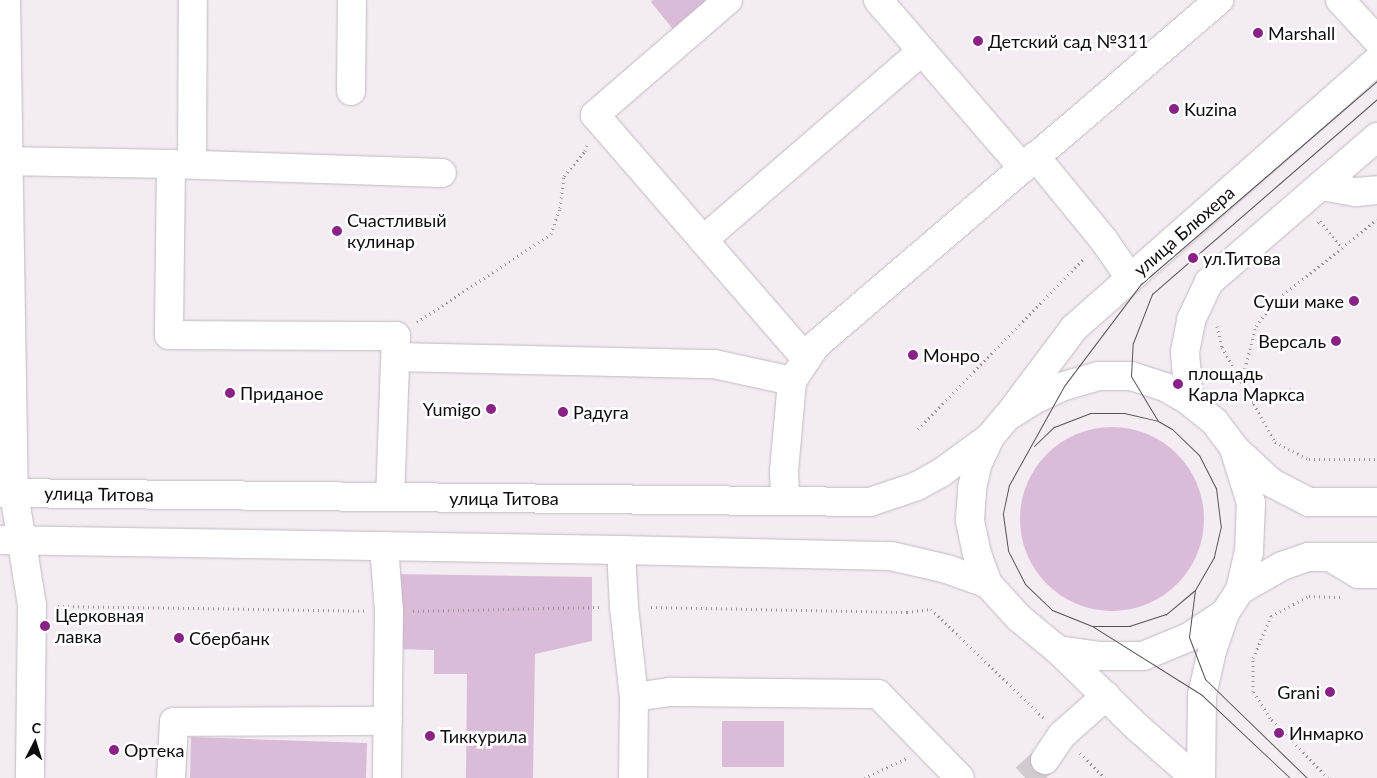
<!DOCTYPE html>
<meta charset="utf-8">
<style>
body{margin:0}
#map{position:relative;width:1377px;height:778px;overflow:hidden;background:#f3ecf2;font-family:Lato,sans-serif}
div>[style]{position:absolute}
.green>*{inset:0;background:#dbbcd8;transform-origin:0 0}
.round{border-radius:50%}
.minor-tunnel>*{height:28px;margin-top:-14px;transform-origin:0;background:repeating-linear-gradient(90deg,#d1cad0 0 28px,transparent 0 42px)}
.path>*{height:3px;margin-top:-1.5px;transform-origin:0;background:repeating-linear-gradient(90deg,#999398 0 1px,transparent 0 5px)}
.roads{filter:drop-shadow(0 0 1px #c1bac0) drop-shadow(0 0 1px #c1bac0)}
.minor>*{height:28px;margin:-14px;padding:0 14px;transform-origin:14px;border-radius:14px;background:#fff}
.major>*{height:28px;margin:-14px;padding:0 14px;transform-origin:14px;border-radius:14px;background:#fff}
.tram>*{height:1px;margin:-0.5px;padding:0 0.5px;transform-origin:0.5px;border-radius:0.5px;background:#575356}
.dots>*{width:14px;height:14px;translate:-50% -50%;box-sizing:border-box;border:2px solid #fff;border-radius:50%}
span{translate:-50% -50%;white-space:nowrap;text-align:center;line-height:1.15;-webkit-text-stroke:5px #fff;paint-order:stroke}
.poi-label{font-size:18px;color:#0f0c0e}
.left{translate:0 -50%;text-align:left}
.right{translate:-100% -50%;text-align:right}
.street-label{font-size:18px;color:#0f0c0e}
.north{position:absolute;left:10px;top:718px;width:50px;height:50px;-webkit-text-stroke:4px #fff;paint-order:stroke;rotate:5deg;font-size:14px;font-weight:700;line-height:20px;text-align:center;color:#0f0c0e}
.north::after{content:'';display:block;margin:auto;width:18px;height:22px;background:#0f0c0e;clip-path:polygon(50% 0,100% 100%,50% 72%,0 100%)}
</style>
<div id="map">
<div class="green">
<i style="clip-path:polygon(653px 0,716px 0,676px 33px,651px 2px)"></i>
<i class="round" style="left:1020px;top:427px;width:184px;height:184px"></i>
<i style="clip-path:polygon(394px 574px,592px 577px,592px 641px,535px 654px,533px 778px,466px 778px,467px 674px,434px 674px,434px 650px,393px 649px)"></i>
<i style="left:784px;top:721px;width:46px;height:62px;rotate:90deg"></i>
<i style="clip-path:polygon(191px 737px,367px 743px,366px 778px,190px 778px)"></i>
</div>
<div class="minor-tunnel">
<i style="left:1025px;top:778px;width:27px;rotate:-42deg"></i>
</div>
<div class="path">
<i style="left:1318px;top:223px;width:3px;rotate:-45deg"></i>
<i style="left:1320px;top:221px;width:35px;rotate:51deg"></i>
<i style="left:1342px;top:248px;width:45px;rotate:-39.6deg"></i>
<i style="left:417px;top:322px;width:160px;rotate:-33.3deg"></i>
<i style="left:551px;top:234px;width:28px;rotate:-71deg"></i>
<i style="left:560px;top:208px;width:32px;rotate:-83deg"></i>
<i style="left:564px;top:176px;width:33px;rotate:-50deg"></i>
<i style="left:585px;top:151px;width:6px;rotate:-72deg"></i>
<i style="left:1217px;top:326px;width:22px;rotate:77deg"></i>
<i style="left:1222px;top:347px;width:109px;rotate:60.8deg"></i>
<i style="left:1275px;top:442px;width:38px;rotate:27deg"></i>
<i style="left:1309px;top:459px;width:68px"></i>
<i style="left:1241px;top:383px;width:59px;rotate:-75.3deg"></i>
<i style="left:1256px;top:326px;width:31px;rotate:-53deg"></i>
<i style="left:1275px;top:301px;width:85px;rotate:-38.3deg"></i>
<i style="left:1252px;top:402px;width:41px;rotate:-18.4deg"></i>
<i style="left:918px;top:429px;width:240px;rotate:-45.8deg"></i>
<i style="left:58px;top:606px;width:306px;rotate:0.9deg"></i>
<i style="left:651px;top:607px;width:256px;rotate:1.1deg"></i>
<i style="left:907px;top:612px;width:24px;rotate:-7deg"></i>
<i style="left:931px;top:609px;width:156px;rotate:44deg"></i>
<i style="left:413px;top:611px;width:186px;rotate:-1.2deg"></i>
<i style="left:1080px;top:753px;width:35px;rotate:45deg"></i>
<i style="left:864px;top:778px;width:47px;rotate:-24.9deg"></i>
<i style="left:1328px;top:778px;width:83px;rotate:-134deg"></i>
<i style="left:1270px;top:718px;width:32px;rotate:-122deg"></i>
<i style="left:1253px;top:691px;width:33px;rotate:-90deg"></i>
<i style="left:1253px;top:658px;width:46px;rotate:-66.8deg"></i>
<i style="left:1271px;top:616px;width:43px;rotate:-27.8deg"></i>
<i style="left:1309px;top:596px;width:35px;rotate:2deg"></i>
</div>
<div class="roads">
<div class="minor">
<i style="left:6px;top:0;width:493px;rotate:89.1deg"></i>
<i style="left:14px;top:493px;width:114px;rotate:80.9deg"></i>
<i style="left:32px;top:606px;width:172px;rotate:90.7deg"></i>
<i style="left:728px;top:0;width:176px;rotate:139.2deg"></i>
<i style="left:595px;top:115px;width:323px;rotate:49.1deg"></i>
<i style="left:878px;top:0;width:222px;rotate:49.2deg"></i>
<i style="left:1340px;top:0;width:54px;rotate:47.2deg"></i>
<i style="left:351px;top:91px;width:91px;rotate:-89.4deg"></i>
<i style="left:1035px;top:156px;width:107px;rotate:50.7deg"></i>
<i style="left:1103px;top:239px;width:47px;rotate:55.3deg"></i>
<i style="left:0;top:161px;width:171px;rotate:1deg"></i>
<i style="left:171px;top:164px;width:271px;rotate:1.9deg"></i>
<i style="left:171px;top:164px;width:171px;rotate:90.7deg"></i>
<i style="left:169px;top:335px;width:227px;rotate:0.3deg"></i>
<i style="left:396px;top:336px;width:161px;rotate:92.1deg"></i>
<i style="left:192px;top:164px;width:164px;rotate:-89.7deg"></i>
<i style="left:1321px;top:186px;width:36px;rotate:10deg"></i>
<i style="left:1356px;top:192px;width:21px;rotate:-5deg"></i>
<i style="left:703px;top:240px;width:289px;rotate:-40.8deg"></i>
<i style="left:396px;top:357px;width:318px;rotate:1.3deg"></i>
<i style="left:714px;top:364px;width:80px;rotate:12.3deg"></i>
<i style="left:1189px;top:401px;width:49px;rotate:-94.7deg"></i>
<i style="left:1185px;top:352px;width:33px;rotate:-79deg"></i>
<i style="left:1191px;top:320px;width:42px;rotate:-64.7deg"></i>
<i style="left:1209px;top:282px;width:222px;rotate:-40.8deg"></i>
<i style="left:1008px;top:416px;width:110px;rotate:-53.1deg"></i>
<i style="left:1074px;top:328px;width:404px;rotate:-41.4deg"></i>
<i style="left:785px;top:499px;width:28px;rotate:-92deg"></i>
<i style="left:784px;top:471px;width:90px;rotate:-84.9deg"></i>
<i style="left:792px;top:381px;width:43px;rotate:-56.3deg"></i>
<i style="left:816px;top:345px;width:531px;rotate:-40.57deg"></i>
<i style="left:384px;top:546px;width:65px;rotate:85.6deg"></i>
<i style="left:389px;top:611px;width:167px;rotate:90.7deg"></i>
<i style="left:621px;top:550px;width:57px;rotate:87deg"></i>
<i style="left:624px;top:607px;width:91px;rotate:83.7deg"></i>
<i style="left:634px;top:697px;width:81px;rotate:90.7deg"></i>
<i style="left:1330px;top:557px;width:33px;rotate:31deg"></i>
<i style="left:1358px;top:574px;width:19px"></i>
<i style="left:634px;top:697px;width:37px;rotate:-8deg"></i>
<i style="left:671px;top:692px;width:207px;rotate:0.6deg"></i>
<i style="left:878px;top:694px;width:117px;rotate:45.7deg"></i>
<i style="left:1045px;top:760px;width:30px;rotate:-56deg"></i>
<i style="left:1062px;top:735px;width:59px;rotate:-41.6deg"></i>
<i style="left:171px;top:778px;width:56px;rotate:-86.9deg"></i>
<i style="left:174px;top:722px;width:214px;rotate:-0.3deg"></i>
</div>
<div class="major">
<i style="left:0;top:493px;width:870px;rotate:0.59deg"></i>
<i style="left:870px;top:502px;width:50px;rotate:-18.8deg"></i>
<i style="left:917px;top:486px;width:29px;rotate:-29deg"></i>
<i style="left:942px;top:472px;width:59px;rotate:-36.1deg"></i>
<i style="left:0;top:540px;width:621px;rotate:0.92deg"></i>
<i style="left:621px;top:550px;width:270px;rotate:1.3deg"></i>
<i style="left:891px;top:556px;width:57px;rotate:13.1deg"></i>
<i style="left:947px;top:569px;width:44px;rotate:20.1deg"></i>
<i style="left:1240px;top:590px;width:48px;rotate:-29.7deg"></i>
<i style="left:1282px;top:566px;width:28px;rotate:-19deg"></i>
<i style="left:1308px;top:557px;width:69px"></i>
<i style="left:1058px;top:650px;width:41px;rotate:8.3deg"></i>
<i style="left:1099px;top:656px;width:44px"></i>
<i style="left:1143px;top:656px;width:50px;rotate:-22.4deg"></i>
<i style="left:1189px;top:637px;width:43px;rotate:-33.7deg"></i>
<i style="left:1225px;top:613px;width:27px;rotate:-57deg"></i>
<i style="left:1240px;top:590px;width:39px;rotate:-77deg"></i>
<i style="left:1249px;top:552px;width:49px;rotate:-87.7deg"></i>
<i style="left:1251px;top:503px;width:57px;rotate:-107.5deg"></i>
<i style="left:1195px;top:778px;width:76px;rotate:-138.7deg"></i>
<i style="left:1138px;top:728px;width:112px;rotate:-135.7deg"></i>
<i style="left:1058px;top:650px;width:50px;rotate:-140.6deg"></i>
<i style="left:1019px;top:618px;width:46px;rotate:-132.4deg"></i>
<i style="left:988px;top:584px;width:32px;rotate:-110deg"></i>
<i style="left:977px;top:554px;width:35px;rotate:-102deg"></i>
<i style="left:970px;top:520px;width:32px;rotate:-86deg"></i>
<i style="left:972px;top:488px;width:26px;rotate:-77deg"></i>
<i style="left:978px;top:463px;width:29px;rotate:-65deg"></i>
<i style="left:990px;top:437px;width:26px;rotate:-50deg"></i>
<i style="left:1007px;top:417px;width:34px;rotate:-32deg"></i>
<i style="left:1036px;top:399px;width:31px;rotate:-25deg"></i>
<i style="left:1064px;top:386px;width:36px;rotate:-16deg"></i>
<i style="left:1099px;top:376px;width:32px"></i>
<i style="left:1131px;top:376px;width:36px;rotate:18deg"></i>
<i style="left:1165px;top:387px;width:28px;rotate:30deg"></i>
<i style="left:1189px;top:401px;width:32px;rotate:39deg"></i>
<i style="left:1214px;top:421px;width:34px;rotate:53deg"></i>
<i style="left:1234px;top:448px;width:52px;rotate:42.6deg"></i>
<i style="left:1272px;top:483px;width:42px;rotate:27.2deg"></i>
<i style="left:1309px;top:502px;width:68px"></i>
<i style="left:1201px;top:778px;width:83px;rotate:-89.3deg"></i>
<i style="left:1202px;top:695px;width:45px;rotate:-77.2deg"></i>
<i style="left:1212px;top:651px;width:40px;rotate:-71.1deg"></i>
</div>
</div>
<div class="tram">
<i style="left:1158px;top:421px;width:52px;rotate:-121deg"></i>
<i style="left:1131px;top:376px;width:33px;rotate:-87deg"></i>
<i style="left:1133px;top:343px;width:53px;rotate:-68.8deg"></i>
<i style="left:1152px;top:294px;width:298px;rotate:-40.9deg"></i>
<i style="left:1034px;top:446px;width:28px;rotate:-44deg"></i>
<i style="left:1054px;top:427px;width:39px;rotate:-21deg"></i>
<i style="left:1090px;top:413px;width:34px"></i>
<i style="left:1124px;top:413px;width:35px;rotate:13deg"></i>
<i style="left:1158px;top:421px;width:16px;rotate:30deg"></i>
<i style="left:1172px;top:429px;width:37px;rotate:44deg"></i>
<i style="left:1199px;top:455px;width:37px;rotate:63deg"></i>
<i style="left:1216px;top:488px;width:38px;rotate:83deg"></i>
<i style="left:1221px;top:526px;width:32px;rotate:103deg"></i>
<i style="left:1214px;top:557px;width:38px;rotate:120deg"></i>
<i style="left:1195px;top:590px;width:38px;rotate:140deg"></i>
<i style="left:1166px;top:614px;width:38px;rotate:162deg"></i>
<i style="left:1130px;top:626px;width:38px;rotate:180deg"></i>
<i style="left:1195px;top:590px;width:47px;rotate:97.3deg"></i>
<i style="left:1189px;top:637px;width:45px;rotate:69.1deg"></i>
<i style="left:1205px;top:679px;width:142px;rotate:44.1deg"></i>
<i style="left:1290px;top:778px;width:121px;rotate:-136.7deg"></i>
<i style="left:1202px;top:695px;width:130px;rotate:-147.9deg"></i>
<i style="left:1092px;top:626px;width:43px;rotate:-158.2deg"></i>
<i style="left:1052px;top:610px;width:37px;rotate:-136deg"></i>
<i style="left:1025px;top:584px;width:38px;rotate:-117deg"></i>
<i style="left:1008px;top:550px;width:37px;rotate:-98deg"></i>
<i style="left:1003px;top:513px;width:29px;rotate:-78deg"></i>
<i style="left:1009px;top:485px;width:113px;rotate:-60.9deg"></i>
<i style="left:1064px;top:386px;width:128px;rotate:-53deg"></i>
<i style="left:1141px;top:284px;width:311px;rotate:-40.7deg"></i>
</div>
<div class="dots">
<i style="left:1258px;top:33px;background:#892187"></i>
<i style="left:978px;top:41px;background:#892187"></i>
<i style="left:1174px;top:109px;background:#892187"></i>
<i style="left:337px;top:231px;background:#892187"></i>
<i style="left:1193px;top:258px;background:#892187"></i>
<i style="left:1354px;top:301px;background:#892187"></i>
<i style="left:1336px;top:341px;background:#892187"></i>
<i style="left:913px;top:355px;background:#892187"></i>
<i style="left:1178px;top:384px;background:#892187"></i>
<i style="left:230px;top:393px;background:#892187"></i>
<i style="left:491px;top:409px;background:#892187"></i>
<i style="left:563px;top:412px;background:#892187"></i>
<i style="left:45px;top:626px;background:#892187"></i>
<i style="left:179px;top:638px;background:#892187"></i>
<i style="left:1330px;top:692px;background:#892187"></i>
<i style="left:1279px;top:733px;background:#892187"></i>
<i style="left:430px;top:736px;background:#892187"></i>
<i style="left:114px;top:750px;background:#892187"></i>
</div>
<div class="poi-label">
<span class="left" style="left:1268px;top:33px">Marshall</span>
<span class="left" style="left:988px;top:41px">Детский сад №311</span>
<span class="left" style="left:1184px;top:109px">Kuzina</span>
<span class="left" style="left:347px;top:231px">Счастливый<br>кулинар</span>
<span class="left" style="left:1203px;top:258px">ул.Титова</span>
<span class="right" style="left:1344px;top:301px">Суши маке</span>
<span class="right" style="left:1326px;top:341px">Версаль</span>
<span class="left" style="left:923px;top:355px">Монро</span>
<span class="left" style="left:1188px;top:384px">площадь<br>Карла Маркса</span>
<span class="left" style="left:240px;top:393px">Приданое</span>
<span class="right" style="left:481px;top:409px">Yumigo</span>
<span class="left" style="left:573px;top:412px">Радуга</span>
<span class="left" style="left:55px;top:626px">Церковная<br>лавка</span>
<span class="left" style="left:189px;top:638px">Сбербанк</span>
<span class="right" style="left:1320px;top:692px">Grani</span>
<span class="left" style="left:1289px;top:733px">Инмарко</span>
<span class="left" style="left:440px;top:736px">Тиккурила</span>
<span class="left" style="left:124px;top:750px">Ортека</span>
</div>
<div class="street-label">
<span style="left:1184px;top:231px;rotate:-41deg">улица Блюхера</span>
<span style="left:99px;top:494px;rotate:1deg">улица Титова</span>
<span style="left:504px;top:498px">улица Титова</span>
</div>
<div class="north">С</div>
</div>
